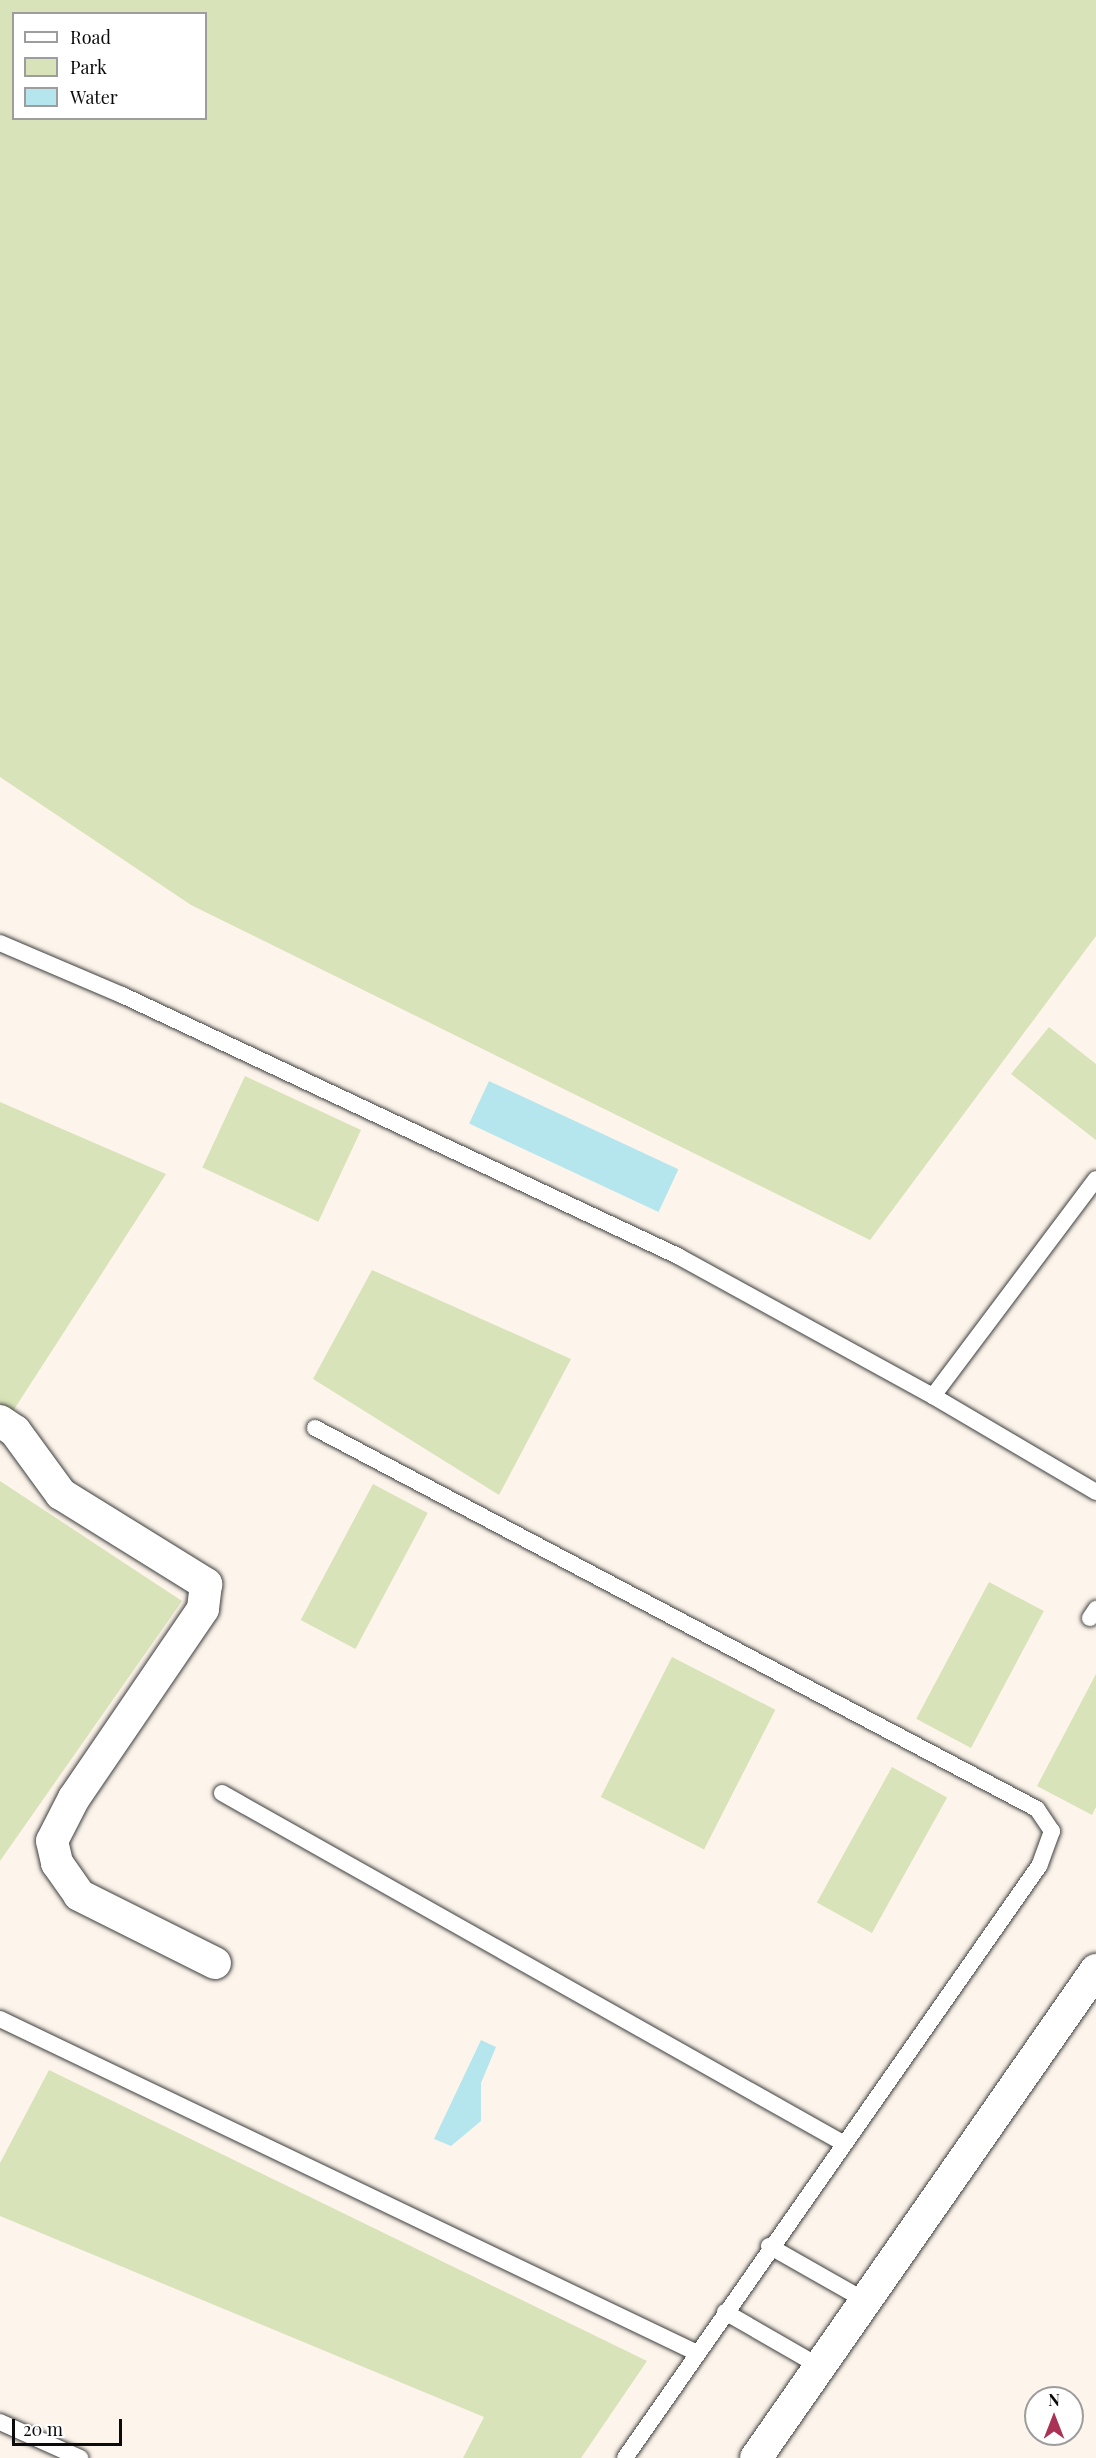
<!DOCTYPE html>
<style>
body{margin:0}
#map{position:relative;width:1096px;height:2458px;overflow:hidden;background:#fdf5eb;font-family:"Playfair Display",serif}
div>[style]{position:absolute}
.green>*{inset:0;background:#d8e3b9;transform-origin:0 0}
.water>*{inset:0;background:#b5e6ee;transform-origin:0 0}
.roads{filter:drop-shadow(0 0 2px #3e3e3e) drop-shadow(0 0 2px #3e3e3e)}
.lane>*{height:16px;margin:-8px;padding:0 8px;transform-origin:8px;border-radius:8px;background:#fff}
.street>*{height:32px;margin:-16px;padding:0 16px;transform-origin:16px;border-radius:16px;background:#fff}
span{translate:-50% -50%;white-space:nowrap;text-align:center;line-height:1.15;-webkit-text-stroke:6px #fff;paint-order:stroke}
.legend{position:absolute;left:12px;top:12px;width:195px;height:108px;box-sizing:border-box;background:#fff;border:2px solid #9d9d9d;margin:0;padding:8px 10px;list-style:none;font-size:18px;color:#0b0b0b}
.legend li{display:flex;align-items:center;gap:12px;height:30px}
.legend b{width:30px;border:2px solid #9d9d9d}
.north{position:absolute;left:1024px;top:2386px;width:60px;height:60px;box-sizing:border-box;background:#fff;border:2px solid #9d9d9d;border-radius:50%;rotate:0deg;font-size:16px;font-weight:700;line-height:24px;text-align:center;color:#0b0b0b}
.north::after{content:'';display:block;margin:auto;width:21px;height:27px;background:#a35;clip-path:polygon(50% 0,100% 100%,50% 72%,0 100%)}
.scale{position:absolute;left:12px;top:2419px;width:110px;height:27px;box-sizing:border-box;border:3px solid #0b0b0b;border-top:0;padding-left:8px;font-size:18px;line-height:21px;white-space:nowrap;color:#0b0b0b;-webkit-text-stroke:4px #fff;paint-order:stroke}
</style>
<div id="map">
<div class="green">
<i style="clip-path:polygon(evenodd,0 0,1096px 0,1096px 936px,870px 1240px,191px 905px,0 777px,0 0,14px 14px,206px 14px,206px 118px,14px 118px,14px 14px)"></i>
<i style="clip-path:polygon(1049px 1027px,1096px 1064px,1096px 1140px,1011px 1074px)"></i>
<i style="left:245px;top:1076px;width:128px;height:101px;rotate:25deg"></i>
<i style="clip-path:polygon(0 1102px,166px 1174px,13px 1411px,0 1403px)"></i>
<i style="clip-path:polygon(372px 1270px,571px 1359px,499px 1495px,313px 1379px)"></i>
<i style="clip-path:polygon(0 1481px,182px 1601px,0 1861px)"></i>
<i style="left:373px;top:1484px;width:62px;height:154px;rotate:28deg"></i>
<i style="left:989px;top:1582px;width:62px;height:155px;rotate:28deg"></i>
<i style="left:672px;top:1657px;width:116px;height:157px;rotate:27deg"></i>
<i style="clip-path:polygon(1096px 1674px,1096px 1807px,1092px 1815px,1037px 1786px)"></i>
<i style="left:892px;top:1767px;width:63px;height:155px;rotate:29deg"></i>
<i style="clip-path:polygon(49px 2070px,647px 2361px,581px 2458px,463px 2458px,484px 2417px,0 2216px,0 2163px)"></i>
</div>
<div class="water">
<i style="left:489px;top:1081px;width:209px;height:47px;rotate:25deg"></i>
<i style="clip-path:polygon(481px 2040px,496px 2047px,481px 2083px,481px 2121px,451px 2146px,434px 2139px)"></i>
</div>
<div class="roads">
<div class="lane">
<i style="left:0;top:943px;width:133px;rotate:23.1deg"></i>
<i style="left:122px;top:995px;width:614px;rotate:25.15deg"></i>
<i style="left:678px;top:1256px;width:291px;rotate:28.8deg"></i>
<i style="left:933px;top:1396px;width:189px;rotate:30.5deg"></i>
<i style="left:933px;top:1396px;width:271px;rotate:-53.1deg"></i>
<i style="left:315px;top:1428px;width:816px;rotate:27.82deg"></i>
<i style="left:1037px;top:1809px;width:27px;rotate:56deg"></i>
<i style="left:1052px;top:1831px;width:37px;rotate:110deg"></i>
<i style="left:1039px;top:1866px;width:722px;rotate:124.97deg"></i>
<i style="left:1090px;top:1618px;width:11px;rotate:-56deg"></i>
<i style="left:222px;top:1793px;width:711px;rotate:29.41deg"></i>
<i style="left:0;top:2019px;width:773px;rotate:25.6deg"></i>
<i style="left:769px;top:2246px;width:109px;rotate:29.6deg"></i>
<i style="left:725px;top:2312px;width:108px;rotate:29.9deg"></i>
<i style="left:0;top:2422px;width:88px;rotate:24.2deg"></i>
</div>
<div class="street">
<i style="left:0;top:1421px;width:18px;rotate:34deg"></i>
<i style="left:15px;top:1431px;width:78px;rotate:53.9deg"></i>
<i style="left:61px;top:1494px;width:171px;rotate:31.8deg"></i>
<i style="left:206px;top:1584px;width:25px;rotate:97deg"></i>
<i style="left:203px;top:1609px;width:229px;rotate:124.3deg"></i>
<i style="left:74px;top:1798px;width:48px;rotate:117.1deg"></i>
<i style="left:52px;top:1841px;width:23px;rotate:77deg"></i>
<i style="left:57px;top:1863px;width:39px;rotate:55deg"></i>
<i style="left:79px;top:1895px;width:152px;rotate:26.6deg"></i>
<i style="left:756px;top:2458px;width:595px;rotate:-55.13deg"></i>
</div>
</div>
<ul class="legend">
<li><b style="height:8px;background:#fff"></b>Road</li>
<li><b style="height:16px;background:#d8e3b9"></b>Park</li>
<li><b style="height:16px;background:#b5e6ee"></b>Water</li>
</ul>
<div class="north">N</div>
<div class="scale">20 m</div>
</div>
